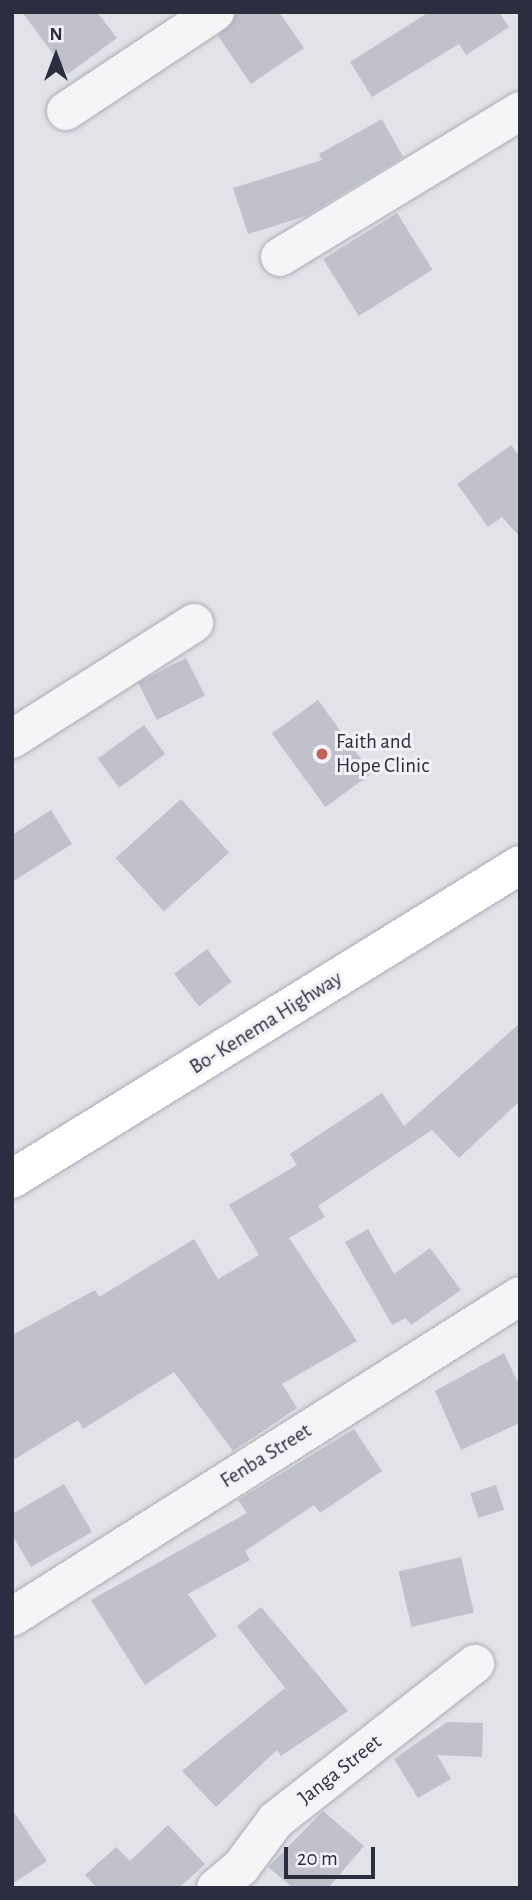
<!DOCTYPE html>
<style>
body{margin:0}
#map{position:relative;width:532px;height:1900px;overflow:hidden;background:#e2e3e9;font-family:"Alegreya Sans",sans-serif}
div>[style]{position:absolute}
.building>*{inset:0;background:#c0c1cb;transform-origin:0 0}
.roads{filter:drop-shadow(0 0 2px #abadb6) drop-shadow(0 0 2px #abadb6)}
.minor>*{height:38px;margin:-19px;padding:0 19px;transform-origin:19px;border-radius:19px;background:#f5f5f8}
.highway>*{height:38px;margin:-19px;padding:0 19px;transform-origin:19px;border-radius:19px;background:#fff}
.dots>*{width:19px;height:19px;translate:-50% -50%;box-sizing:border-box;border:4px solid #f2f2f7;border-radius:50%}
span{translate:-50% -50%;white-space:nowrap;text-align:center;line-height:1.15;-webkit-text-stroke:6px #f2f2f7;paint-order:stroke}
.poi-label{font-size:21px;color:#2c2e3f}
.left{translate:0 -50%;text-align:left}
.street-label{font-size:21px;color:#2c2e3f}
.frame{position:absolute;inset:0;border:14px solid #2c2e3f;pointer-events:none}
.north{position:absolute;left:21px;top:21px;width:70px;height:70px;-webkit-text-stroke:5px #f2f2f7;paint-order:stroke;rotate:0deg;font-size:19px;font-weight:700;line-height:28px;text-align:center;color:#2c2e3f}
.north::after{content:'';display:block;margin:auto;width:24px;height:32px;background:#2c2e3f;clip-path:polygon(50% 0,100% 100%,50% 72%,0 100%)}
.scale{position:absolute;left:284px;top:1847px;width:91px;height:32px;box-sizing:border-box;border:4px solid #2c2e3f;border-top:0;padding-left:9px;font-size:21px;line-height:24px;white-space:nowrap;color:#2c2e3f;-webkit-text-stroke:5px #f2f2f7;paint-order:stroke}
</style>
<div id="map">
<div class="building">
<i style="clip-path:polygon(22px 12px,97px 12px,117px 38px,68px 74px)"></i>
<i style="clip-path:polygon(237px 12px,279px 12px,304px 48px,251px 84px,218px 36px)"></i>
<i style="clip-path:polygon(429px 12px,499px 12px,509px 27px,466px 55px,459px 44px,372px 97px,350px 62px)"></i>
<i style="clip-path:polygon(382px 119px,403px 157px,306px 216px,248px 234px,233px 188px,322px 160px,319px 154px)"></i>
<i style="left:397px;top:213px;width:67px;height:87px;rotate:58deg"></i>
<i style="clip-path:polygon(511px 445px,520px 457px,520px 537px,502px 517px,488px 527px,457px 484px)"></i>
<i style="left:186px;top:658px;width:42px;height:54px;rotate:63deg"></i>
<i style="left:318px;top:700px;width:91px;height:57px;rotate:54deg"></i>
<i style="left:144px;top:725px;width:36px;height:57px;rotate:54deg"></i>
<i style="left:181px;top:799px;width:72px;height:88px;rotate:48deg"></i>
<i style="clip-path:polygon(51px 810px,72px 844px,12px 882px,12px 835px)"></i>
<i style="left:207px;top:949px;width:41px;height:41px;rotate:53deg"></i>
<i style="clip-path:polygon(520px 1023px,520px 1101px,459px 1158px,432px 1130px,318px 1206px,325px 1217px,289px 1238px,357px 1341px,282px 1384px,297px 1408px,233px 1451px,174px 1372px,83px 1429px,78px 1420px,12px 1461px,12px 1335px,95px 1290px,99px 1297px,194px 1239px,218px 1279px,259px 1255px,229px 1205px,297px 1165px,290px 1154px,382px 1093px,404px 1126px)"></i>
<i style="clip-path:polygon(368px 1229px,394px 1274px,430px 1248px,461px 1290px,411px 1325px,406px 1318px,392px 1325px,345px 1242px)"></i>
<i style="clip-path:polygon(504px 1353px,520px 1387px,520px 1423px,461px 1450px,435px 1391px)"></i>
<i style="clip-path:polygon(354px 1429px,382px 1471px,320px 1513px,314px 1505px,245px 1551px,250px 1560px,188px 1594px,217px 1636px,145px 1685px,91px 1600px,247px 1513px,238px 1500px)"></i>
<i style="clip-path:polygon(64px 1484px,92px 1532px,31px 1567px,12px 1535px,12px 1514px)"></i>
<i style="left:496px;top:1485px;width:26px;height:27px;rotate:72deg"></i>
<i style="left:461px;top:1557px;width:57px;height:64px;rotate:77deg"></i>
<i style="clip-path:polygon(261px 1607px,348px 1711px,281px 1756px,277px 1750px,216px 1807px,182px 1771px,285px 1688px,237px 1626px)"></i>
<i style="clip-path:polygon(447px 1722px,483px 1723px,482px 1757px,437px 1755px,451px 1779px,418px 1798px,394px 1759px)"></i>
<i style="clip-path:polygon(12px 1809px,47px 1861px,12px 1884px)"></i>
<i style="clip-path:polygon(323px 1811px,364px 1846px,328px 1888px,293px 1888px,268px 1867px)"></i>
<i style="clip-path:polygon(168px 1825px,205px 1864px,179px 1888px,97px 1888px,85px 1875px,116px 1847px,130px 1861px)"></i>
</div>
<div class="roads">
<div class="minor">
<i style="left:66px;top:111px;width:179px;rotate:-33.6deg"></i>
<i style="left:280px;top:257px;width:281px;rotate:-31.3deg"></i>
<i style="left:12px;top:739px;width:216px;rotate:-32.5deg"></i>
<i style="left:12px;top:1617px;width:601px;rotate:-32.29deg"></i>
<i style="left:216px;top:1888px;width:33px;rotate:-40deg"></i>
<i style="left:241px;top:1867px;width:59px;rotate:-53.3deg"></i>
<i style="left:276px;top:1820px;width:253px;rotate:-38.1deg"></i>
</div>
<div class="highway">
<i style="left:12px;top:1179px;width:597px;rotate:-31.72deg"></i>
</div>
</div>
<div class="dots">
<i style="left:322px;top:754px;background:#c16254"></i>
</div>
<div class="poi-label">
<span class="left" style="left:336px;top:754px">Faith and<br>Hope Clinic</span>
</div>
<div class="street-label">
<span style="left:266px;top:1023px;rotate:-32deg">Bo- Kenema Highway</span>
<span style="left:266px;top:1456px;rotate:-32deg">Fenba Street</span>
<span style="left:340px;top:1770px;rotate:-38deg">Janga Street</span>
</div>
<div class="frame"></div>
<div class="north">N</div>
<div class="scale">20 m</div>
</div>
